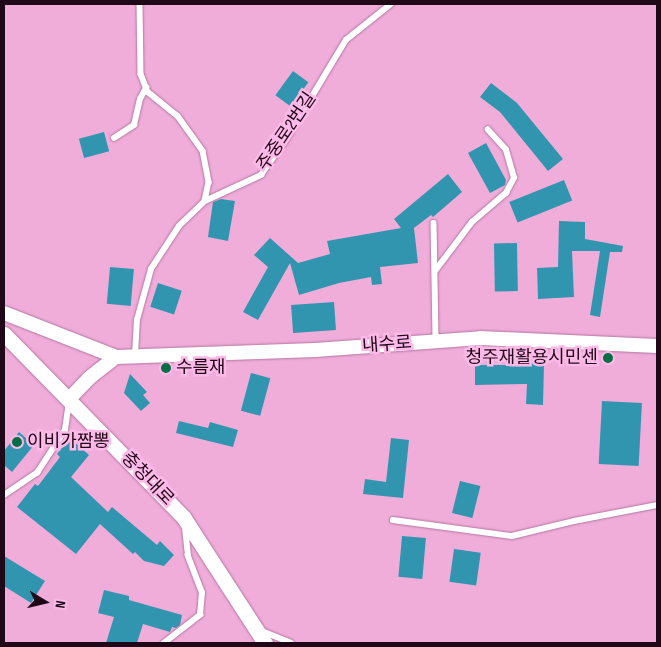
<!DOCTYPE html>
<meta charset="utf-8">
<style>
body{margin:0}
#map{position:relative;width:661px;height:647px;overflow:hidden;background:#f0adda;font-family:"Sofia Sans Condensed","Noto Sans KR",sans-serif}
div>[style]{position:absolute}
.building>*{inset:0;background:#3295af;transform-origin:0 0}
.roads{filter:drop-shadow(0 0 1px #b576a1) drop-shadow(0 0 1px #b576a1)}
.service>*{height:5.5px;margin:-2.75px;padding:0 2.75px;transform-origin:2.75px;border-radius:2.75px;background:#fff}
.tertiary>*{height:14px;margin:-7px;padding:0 7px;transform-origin:7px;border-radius:7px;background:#fff}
.secondary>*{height:15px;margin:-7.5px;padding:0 7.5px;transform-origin:7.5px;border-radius:7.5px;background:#fff}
.dots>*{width:14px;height:14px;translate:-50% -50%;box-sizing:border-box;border:2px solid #fdb9e7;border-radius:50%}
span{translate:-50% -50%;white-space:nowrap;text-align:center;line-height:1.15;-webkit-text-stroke:5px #fdb9e7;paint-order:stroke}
.street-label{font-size:18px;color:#1f0818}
.poi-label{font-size:18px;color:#1f0818}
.right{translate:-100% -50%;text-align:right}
.left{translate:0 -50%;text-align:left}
.frame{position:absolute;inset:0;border:5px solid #1f0818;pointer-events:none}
.north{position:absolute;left:20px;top:577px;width:50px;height:50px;-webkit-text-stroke:4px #fdb9e7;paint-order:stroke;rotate:99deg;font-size:14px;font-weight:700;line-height:20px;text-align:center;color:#1f0818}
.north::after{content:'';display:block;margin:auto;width:18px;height:22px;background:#1f0818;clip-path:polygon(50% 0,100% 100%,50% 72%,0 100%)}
</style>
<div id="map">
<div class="building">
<i style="left:293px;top:71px;width:19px;height:30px;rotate:36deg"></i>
<i style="clip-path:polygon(491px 83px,517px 103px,563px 159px,548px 171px,500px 112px,480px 97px)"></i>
<i style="left:104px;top:132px;width:20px;height:26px;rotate:75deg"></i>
<i style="clip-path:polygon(486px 143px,506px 180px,505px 185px,490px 193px,468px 153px)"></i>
<i style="clip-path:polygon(448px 174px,462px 192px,433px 217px,431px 215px,414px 228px,418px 263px,380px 267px,382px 284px,372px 285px,371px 277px,339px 283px,299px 295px,290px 263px,258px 320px,243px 312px,268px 267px,254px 255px,270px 238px,298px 263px,330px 254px,327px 241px,401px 228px,394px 219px)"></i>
<i style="left:564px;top:180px;width:22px;height:59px;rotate:68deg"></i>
<i style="clip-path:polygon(221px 199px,235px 201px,228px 241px,208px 237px,213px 202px)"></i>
<i style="clip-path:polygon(559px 221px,585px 222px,585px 239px,623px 246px,622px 252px,610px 252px,600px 317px,590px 315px,600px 251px,572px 251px,574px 297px,538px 299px,537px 268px,558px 267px)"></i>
<i style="left:517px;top:243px;width:48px;height:23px;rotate:89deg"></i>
<i style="left:110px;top:267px;width:24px;height:37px;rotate:5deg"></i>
<i style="left:158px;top:283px;width:25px;height:25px;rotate:18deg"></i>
<i style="left:334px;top:302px;width:28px;height:43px;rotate:86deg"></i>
<i style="clip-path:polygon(528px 363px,544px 364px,543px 405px,526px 404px,527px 384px,475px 385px,475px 365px,528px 365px)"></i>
<i style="left:251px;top:373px;width:20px;height:39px;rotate:15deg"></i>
<i style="clip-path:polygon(130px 374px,147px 392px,143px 395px,150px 403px,141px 411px,124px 393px)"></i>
<i style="left:602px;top:401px;width:40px;height:63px;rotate:3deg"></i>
<i style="clip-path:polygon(179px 421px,208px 428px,210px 422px,238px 430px,233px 447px,176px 433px)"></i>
<i style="clip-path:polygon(19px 432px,34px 445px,12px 472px,4px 465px,4px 451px)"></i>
<i style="clip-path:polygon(70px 438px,89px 455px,71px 477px,108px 512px,112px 507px,157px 545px,160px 541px,174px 555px,164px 566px,144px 561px,135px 552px,133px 554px,100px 524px,76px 554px,17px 507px,35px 484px,38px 486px,60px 457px,57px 454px)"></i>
<i style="clip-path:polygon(391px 438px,409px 440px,403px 498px,363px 494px,365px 479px,386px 482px)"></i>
<i style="left:460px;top:481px;width:21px;height:33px;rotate:14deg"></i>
<i style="left:402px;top:536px;width:24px;height:41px;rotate:5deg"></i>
<i style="left:454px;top:549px;width:27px;height:33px;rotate:8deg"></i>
<i style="clip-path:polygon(4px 556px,45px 581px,31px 603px,4px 586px)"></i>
<i style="clip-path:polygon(104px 590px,129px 596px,129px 600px,182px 615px,180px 625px,176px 628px,172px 627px,170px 632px,143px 624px,137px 643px,106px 643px,114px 617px,98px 613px)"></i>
</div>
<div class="roads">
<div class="service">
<i style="left:140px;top:4px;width:70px;rotate:89.2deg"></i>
<i style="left:141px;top:74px;width:19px;rotate:69deg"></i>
<i style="left:148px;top:92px;width:38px;rotate:39deg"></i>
<i style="left:178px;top:116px;width:43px;rotate:54.5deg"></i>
<i style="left:203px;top:151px;width:32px;rotate:79deg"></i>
<i style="left:209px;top:182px;width:19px;rotate:102deg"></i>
<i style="left:114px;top:138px;width:24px;rotate:-33deg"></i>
<i style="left:134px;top:125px;width:27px;rotate:-77deg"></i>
<i style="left:140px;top:99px;width:13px;rotate:-61deg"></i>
<i style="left:434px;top:223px;width:118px;rotate:89deg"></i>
<i style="left:435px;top:271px;width:61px;rotate:-52.9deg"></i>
<i style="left:472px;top:222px;width:45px;rotate:-40.5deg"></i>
<i style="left:506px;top:193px;width:17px;rotate:-62deg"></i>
<i style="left:514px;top:178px;width:29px;rotate:-106deg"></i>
<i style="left:506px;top:150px;width:27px;rotate:-132deg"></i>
<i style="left:135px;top:356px;width:36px;rotate:-87deg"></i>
<i style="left:137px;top:320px;width:53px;rotate:-74.6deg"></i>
<i style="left:151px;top:269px;width:51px;rotate:-56.9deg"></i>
<i style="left:179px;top:226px;width:36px;rotate:-44deg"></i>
<i style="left:205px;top:201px;width:62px;rotate:-24.9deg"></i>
<i style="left:261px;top:175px;width:45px;rotate:-54.9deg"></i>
<i style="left:287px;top:138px;width:114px;rotate:-59deg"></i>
<i style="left:346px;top:40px;width:58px;rotate:-38.7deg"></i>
<i style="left:4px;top:495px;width:40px;rotate:-34deg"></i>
<i style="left:37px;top:473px;width:51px;rotate:-56.9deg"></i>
<i style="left:65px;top:430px;width:28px;rotate:-82deg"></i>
<i style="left:393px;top:520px;width:120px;rotate:7.7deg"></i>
<i style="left:512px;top:536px;width:64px;rotate:-13.6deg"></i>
<i style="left:574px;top:521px;width:85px;rotate:-10.9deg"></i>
<i style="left:262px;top:631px;width:31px;rotate:22deg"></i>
<i style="left:164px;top:643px;width:46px;rotate:-37.9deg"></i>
<i style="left:200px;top:615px;width:22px;rotate:-85deg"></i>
<i style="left:202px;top:593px;width:40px;rotate:-111deg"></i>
<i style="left:188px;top:556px;width:27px;rotate:-96deg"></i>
</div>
<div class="tertiary">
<i style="left:4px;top:313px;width:120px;rotate:21.4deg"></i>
<i style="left:116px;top:357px;width:199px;rotate:-2deg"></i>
<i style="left:315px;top:350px;width:166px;rotate:-4.1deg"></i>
<i style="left:481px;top:338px;width:176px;rotate:2.6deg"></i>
<i style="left:69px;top:399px;width:29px;rotate:-46deg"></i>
<i style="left:89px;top:378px;width:34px;rotate:-38deg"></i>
</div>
<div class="secondary">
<i style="left:4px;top:334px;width:257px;rotate:45.6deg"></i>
<i style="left:184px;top:518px;width:149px;rotate:57.1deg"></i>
</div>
</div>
<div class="dots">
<i style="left:608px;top:358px;background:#016e46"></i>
<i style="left:166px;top:368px;background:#016e46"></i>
<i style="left:17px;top:442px;background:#016e46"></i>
</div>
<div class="street-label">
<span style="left:287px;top:132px;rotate:-56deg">주중로2번길</span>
<span style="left:387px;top:345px;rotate:-4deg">내수로</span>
<span style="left:147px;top:479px;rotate:46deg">충청대로</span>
</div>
<div class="poi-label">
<span class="right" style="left:598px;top:358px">청주재활용시민센</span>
<span class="left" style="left:176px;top:368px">수름재</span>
<span class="left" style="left:27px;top:442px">이비가짬뽕</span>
</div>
<div class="frame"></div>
<div class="north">N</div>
</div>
